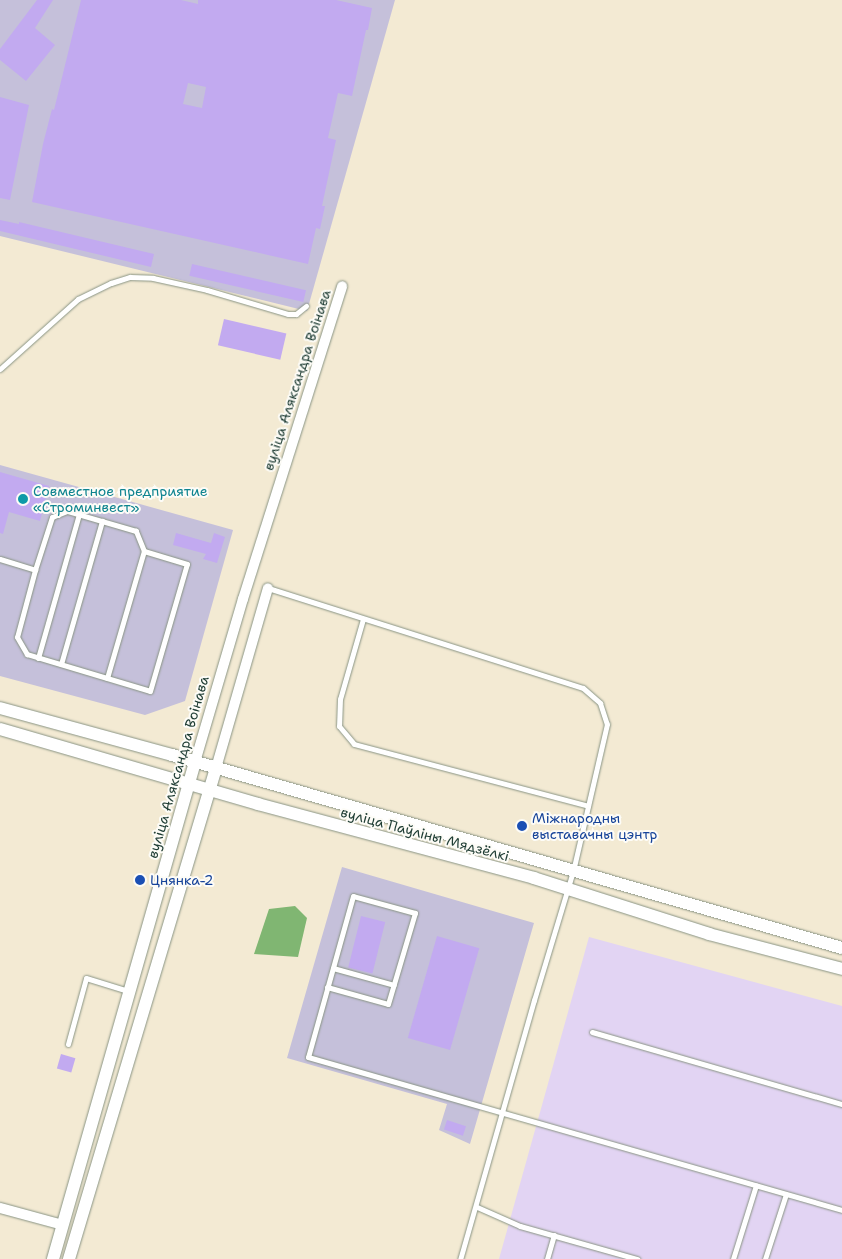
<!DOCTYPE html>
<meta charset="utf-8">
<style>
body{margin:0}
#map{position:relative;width:842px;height:1259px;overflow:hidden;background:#f3ead3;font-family:"Shantell Sans",sans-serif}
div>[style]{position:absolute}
.built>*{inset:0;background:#e2d4f3}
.industrial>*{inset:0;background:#c5c0da}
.forest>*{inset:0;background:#80b672}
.building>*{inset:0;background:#c2aaf0;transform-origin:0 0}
.roads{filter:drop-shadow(0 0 1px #899484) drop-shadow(0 0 1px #899484)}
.service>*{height:5px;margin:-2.5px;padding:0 2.5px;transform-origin:2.5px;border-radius:2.5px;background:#fff}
.minor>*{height:10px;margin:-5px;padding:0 5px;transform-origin:5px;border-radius:5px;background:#fff}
.tertiary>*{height:12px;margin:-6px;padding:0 6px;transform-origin:6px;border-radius:6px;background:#fff}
.dots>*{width:14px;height:14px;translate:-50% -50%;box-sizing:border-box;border:2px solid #fdfcf7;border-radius:50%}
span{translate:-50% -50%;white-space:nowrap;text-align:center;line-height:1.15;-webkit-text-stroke:4px #fdfcf7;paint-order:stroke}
.street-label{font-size:14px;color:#1f3d34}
.culture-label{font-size:14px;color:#0d838f}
.left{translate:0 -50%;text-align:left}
.transit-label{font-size:14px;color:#164399}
</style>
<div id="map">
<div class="built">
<i style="clip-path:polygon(589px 937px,842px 1006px,842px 1259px,499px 1259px)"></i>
</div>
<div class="industrial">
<i style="clip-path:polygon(0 0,395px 0,307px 311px,0 236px)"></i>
<i style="clip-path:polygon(0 465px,233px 530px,185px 701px,145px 715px,0 676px)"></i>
<i style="clip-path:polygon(342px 867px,534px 923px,470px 1144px,439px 1130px,447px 1104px,287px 1058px)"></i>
</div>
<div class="forest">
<i style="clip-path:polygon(295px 906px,307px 918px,298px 957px,254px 954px,269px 909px)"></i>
</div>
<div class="building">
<i style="clip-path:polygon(37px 0,53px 0,35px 28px,55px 45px,26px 81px,0 60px,0 49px)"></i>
<i style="clip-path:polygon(evenodd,81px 0,181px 0,198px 4px,198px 0,336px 0,372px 8px,368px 30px,366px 30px,352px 96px,338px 93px,328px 138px,336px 140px,322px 206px,325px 206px,320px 229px,316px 228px,308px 264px,32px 202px,43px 144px,52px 109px,54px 110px,81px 0,188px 83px,206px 87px,202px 108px,183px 104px,188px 83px)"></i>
<i style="clip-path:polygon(0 97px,29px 105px,10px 200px,0 198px)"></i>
<i style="clip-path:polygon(0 220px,19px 224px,19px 222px,154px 254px,151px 267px,0 231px)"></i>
<i style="left:192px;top:264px;width:117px;height:12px;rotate:13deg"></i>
<i style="left:224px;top:319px;width:64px;height:27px;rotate:13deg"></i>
<i style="clip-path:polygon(0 472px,49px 486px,40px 521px,9px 512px,3px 534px,0 533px)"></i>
<i style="clip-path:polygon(176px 533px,211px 543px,214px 533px,225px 537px,217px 563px,203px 559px,206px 554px,173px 545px)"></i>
<i style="left:361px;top:916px;width:25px;height:53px;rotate:14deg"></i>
<i style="left:437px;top:936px;width:44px;height:106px;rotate:16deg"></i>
<i style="left:61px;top:1054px;width:15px;height:15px;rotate:16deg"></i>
<i style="left:447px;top:1120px;width:20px;height:10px;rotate:18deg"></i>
</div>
<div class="roads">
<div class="service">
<i style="left:0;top:369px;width:105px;rotate:-41.9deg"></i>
<i style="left:78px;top:299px;width:37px;rotate:-26deg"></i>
<i style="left:111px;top:283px;width:20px;rotate:-18deg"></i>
<i style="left:130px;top:277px;width:23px;rotate:2deg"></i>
<i style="left:153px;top:278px;width:55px;rotate:12.5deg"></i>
<i style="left:207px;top:290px;width:84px;rotate:16.5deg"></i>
<i style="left:288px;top:314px;width:8px"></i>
<i style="left:296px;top:314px;width:13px;rotate:-39deg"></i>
<i style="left:0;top:559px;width:37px;rotate:17deg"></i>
<i style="left:35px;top:570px;width:69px;rotate:105deg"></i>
<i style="left:17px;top:637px;width:20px;rotate:60deg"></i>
<i style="left:27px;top:654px;width:128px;rotate:16.7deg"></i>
<i style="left:150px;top:691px;width:132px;rotate:-73.8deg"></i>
<i style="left:187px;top:564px;width:45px;rotate:-163.2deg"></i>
<i style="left:144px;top:551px;width:22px;rotate:-112deg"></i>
<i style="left:136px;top:531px;width:72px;rotate:-163.8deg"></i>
<i style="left:67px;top:511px;width:16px;rotate:158deg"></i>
<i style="left:52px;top:517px;width:56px;rotate:107.8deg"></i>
<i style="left:268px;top:588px;width:330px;rotate:17.6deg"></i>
<i style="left:583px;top:688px;width:23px;rotate:41deg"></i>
<i style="left:600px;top:703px;width:22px;rotate:72deg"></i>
<i style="left:607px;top:724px;width:151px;rotate:103deg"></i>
<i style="left:573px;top:871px;width:135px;rotate:106.8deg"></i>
<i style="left:534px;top:1000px;width:269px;rotate:105.9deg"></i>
<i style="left:363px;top:619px;width:83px;rotate:106deg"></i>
<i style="left:340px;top:699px;width:27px;rotate:92deg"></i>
<i style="left:339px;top:726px;width:23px;rotate:50deg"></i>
<i style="left:354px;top:744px;width:242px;rotate:14.8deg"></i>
<i style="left:38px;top:658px;width:150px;rotate:-74.1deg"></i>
<i style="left:61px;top:664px;width:149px;rotate:-74deg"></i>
<i style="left:107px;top:678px;width:132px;rotate:-73.8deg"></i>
<i style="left:333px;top:968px;width:63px;rotate:15.6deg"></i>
<i style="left:327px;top:987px;width:63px;rotate:15.6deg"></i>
<i style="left:388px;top:1004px;width:95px;rotate:-73.5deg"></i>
<i style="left:415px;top:913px;width:64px;rotate:-164.7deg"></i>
<i style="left:353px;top:896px;width:167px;rotate:105.6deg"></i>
<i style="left:308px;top:1057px;width:555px;rotate:15.99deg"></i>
<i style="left:592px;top:1032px;width:260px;rotate:16.1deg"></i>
<i style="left:68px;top:1044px;width:68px;rotate:-74.7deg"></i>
<i style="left:86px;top:978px;width:44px;rotate:17.2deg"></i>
<i style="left:477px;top:1207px;width:47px;rotate:23.8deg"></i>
<i style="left:520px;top:1226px;width:122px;rotate:15.8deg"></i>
<i style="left:547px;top:1259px;width:25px;rotate:-74deg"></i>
<i style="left:733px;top:1259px;width:77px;rotate:-72.7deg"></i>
<i style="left:765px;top:1259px;width:68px;rotate:-72.1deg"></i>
</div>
<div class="minor">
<i style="left:195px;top:762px;width:170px;rotate:-73.6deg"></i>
<i style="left:243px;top:599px;width:328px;rotate:-72.4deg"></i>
<i style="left:216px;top:768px;width:187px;rotate:-73.9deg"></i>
<i style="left:0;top:1208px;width:65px;rotate:15.1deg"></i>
</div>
<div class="tertiary">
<i style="left:0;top:708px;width:178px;rotate:15.3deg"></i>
<i style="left:172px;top:755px;width:697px;rotate:16.07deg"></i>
<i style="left:0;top:729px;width:269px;rotate:16.2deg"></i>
<i style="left:258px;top:804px;width:286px;rotate:15deg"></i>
<i style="left:534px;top:878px;width:184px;rotate:17.7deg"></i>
<i style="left:709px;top:934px;width:138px;rotate:14.7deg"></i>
<i style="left:53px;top:1259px;width:517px;rotate:-74.05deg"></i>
<i style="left:69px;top:1259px;width:513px;rotate:-73.33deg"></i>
</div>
</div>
<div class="dots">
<i style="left:23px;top:499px;background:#0f9aa8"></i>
<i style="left:522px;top:826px;background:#1a4fb4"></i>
<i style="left:140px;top:880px;background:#1a4fb4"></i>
</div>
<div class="street-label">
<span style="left:297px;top:380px;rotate:-72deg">вуліца Аляксандра Воінава</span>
<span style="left:178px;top:767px;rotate:-74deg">вуліца Аляксандра Воінава</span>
<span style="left:425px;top:834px;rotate:15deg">вуліца Паўліны Мядзёлкі</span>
</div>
<div class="culture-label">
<span class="left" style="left:33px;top:499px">Совместное предприятие<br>«Строминвест»</span>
</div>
<div class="transit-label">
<span class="left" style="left:532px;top:826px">Міжнародны<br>выставачны цэнтр</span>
<span class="left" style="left:150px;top:880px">Цнянка-2</span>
</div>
</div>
